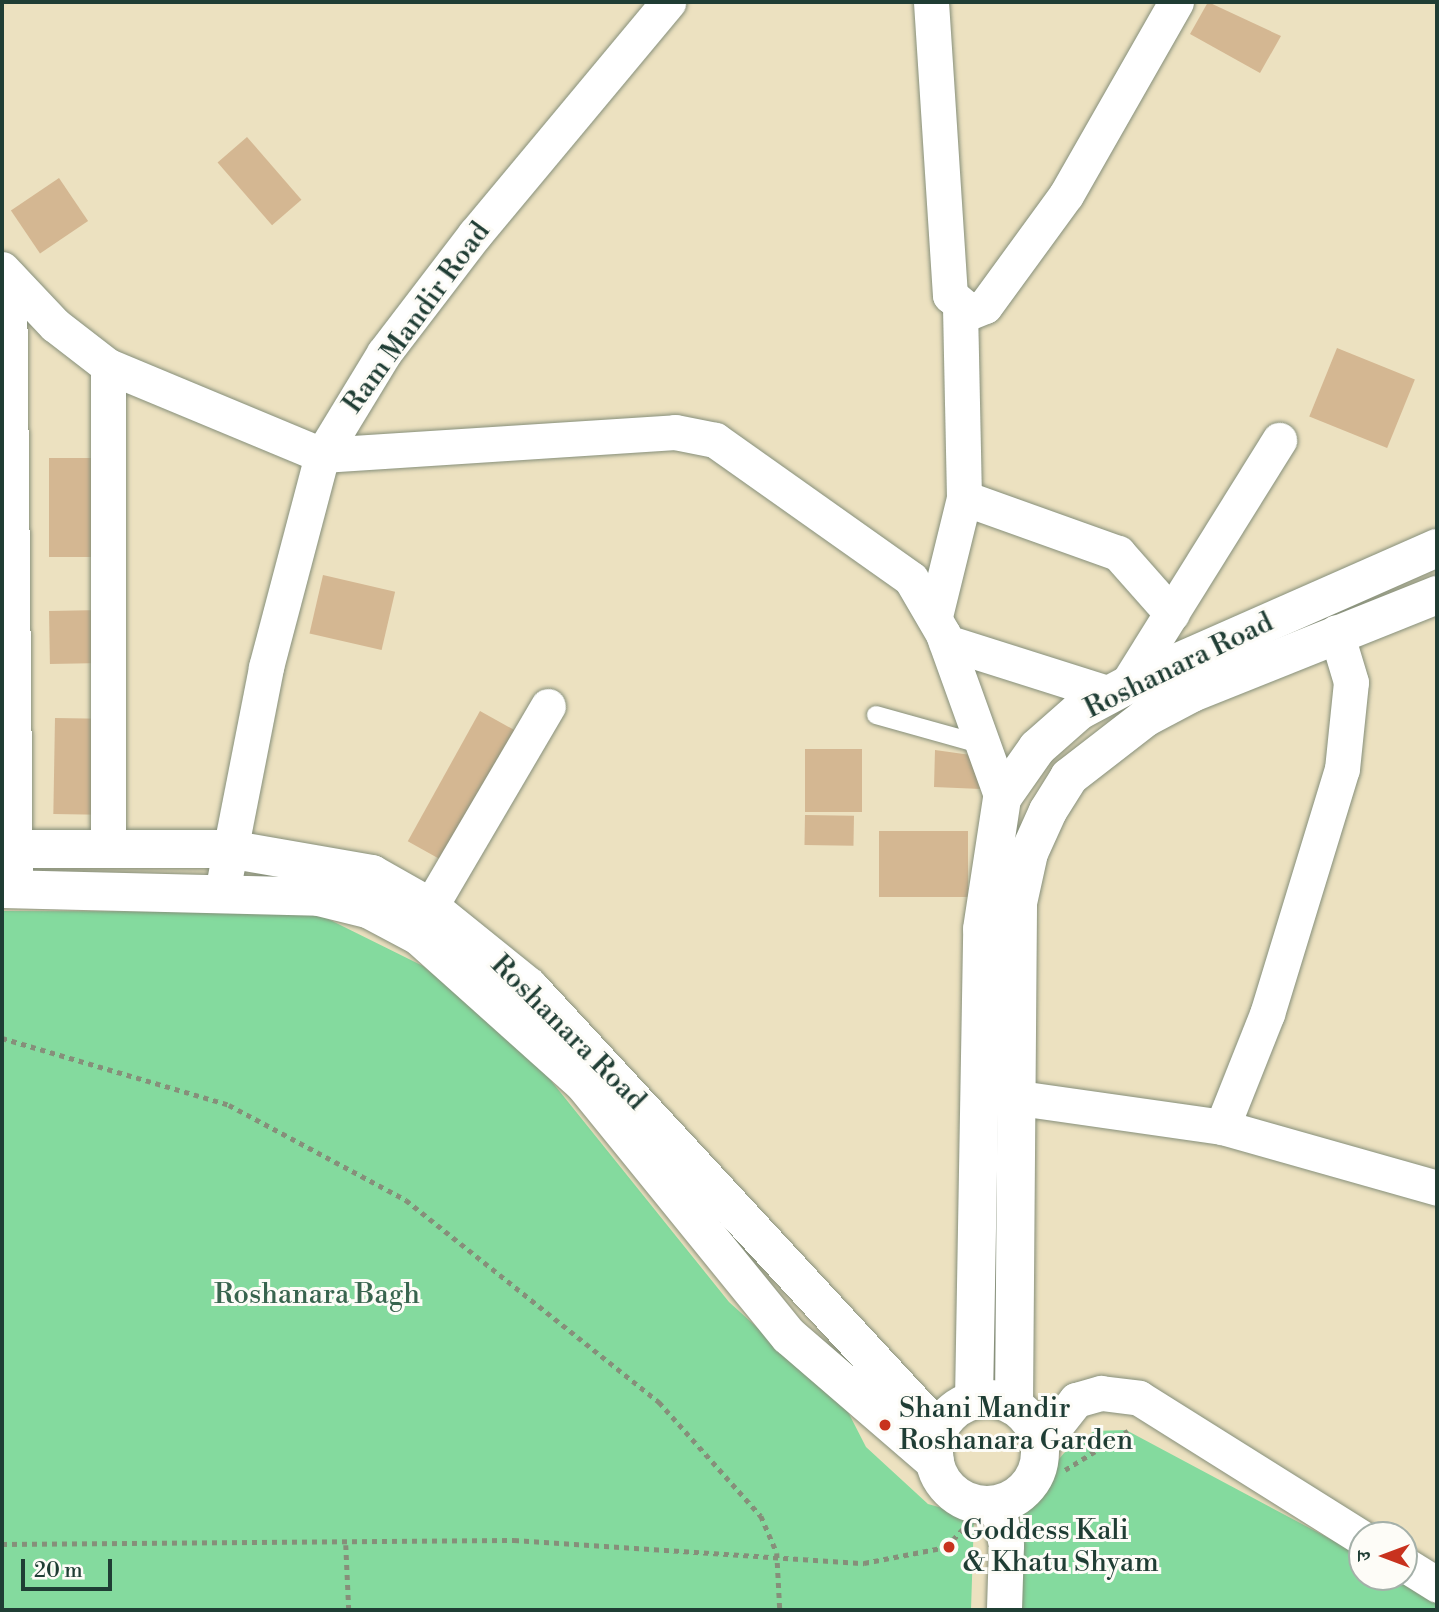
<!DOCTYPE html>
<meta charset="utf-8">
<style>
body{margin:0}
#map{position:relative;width:1439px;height:1612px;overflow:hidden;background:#ece1c0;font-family:"Libre Bodoni","Noto Serif Devanagari",serif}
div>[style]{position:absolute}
.green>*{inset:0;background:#84da9e}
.building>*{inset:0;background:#d4b792;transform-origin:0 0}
.path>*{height:4.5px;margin-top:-2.25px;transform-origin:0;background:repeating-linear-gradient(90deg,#868f7a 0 5px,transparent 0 10px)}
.roads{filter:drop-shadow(0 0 2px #868f7a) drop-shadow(0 0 2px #868f7a)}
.service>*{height:18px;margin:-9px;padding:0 9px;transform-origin:9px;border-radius:9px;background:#fff}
.minor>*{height:35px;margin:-17.5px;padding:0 17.5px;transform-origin:17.5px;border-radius:17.5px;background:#fff}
.tertiary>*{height:38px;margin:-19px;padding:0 19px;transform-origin:19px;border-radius:19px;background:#fff}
.tertiary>.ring{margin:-19px;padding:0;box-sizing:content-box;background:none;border:38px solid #fff;border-radius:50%}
.dots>*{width:19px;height:19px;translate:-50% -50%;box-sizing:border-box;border:4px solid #fdfcf7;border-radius:50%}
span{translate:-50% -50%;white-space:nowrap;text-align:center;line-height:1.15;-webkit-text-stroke:6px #fdfcf7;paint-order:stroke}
.street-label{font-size:28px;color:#1f3d34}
.park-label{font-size:28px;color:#38644e}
.poi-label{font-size:28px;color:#1f3d34}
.left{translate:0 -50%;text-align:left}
.frame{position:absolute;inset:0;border:4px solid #1f3d34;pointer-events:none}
.north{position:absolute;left:1348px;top:1521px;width:70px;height:70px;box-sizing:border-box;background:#fdfcf7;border:2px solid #a4b0a9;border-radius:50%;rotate:270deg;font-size:19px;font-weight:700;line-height:28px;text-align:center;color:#1f3d34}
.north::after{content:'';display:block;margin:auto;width:24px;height:32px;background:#c8321e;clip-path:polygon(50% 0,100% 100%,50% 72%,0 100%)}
.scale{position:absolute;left:21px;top:1559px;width:91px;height:32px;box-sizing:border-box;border:4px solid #1f3d34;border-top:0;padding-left:9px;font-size:21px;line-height:24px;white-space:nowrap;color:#1f3d34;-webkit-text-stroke:5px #fdfcf7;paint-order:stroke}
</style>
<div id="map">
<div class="green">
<i style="clip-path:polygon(2px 911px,314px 912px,423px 966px,532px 1057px,729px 1302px,846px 1408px,866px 1447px,928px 1504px,974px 1517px,971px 1610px,2px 1610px)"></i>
<i style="clip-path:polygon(1126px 1430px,1362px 1556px,1362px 1577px,1401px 1577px,1437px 1596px,1437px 1610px,1021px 1610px,1019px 1523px,1032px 1492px,1064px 1453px,1094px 1431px)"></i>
</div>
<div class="building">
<i style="clip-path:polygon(1208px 2px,1281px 36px,1260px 73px,1190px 34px)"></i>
<i style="left:247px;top:137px;width:83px;height:39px;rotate:49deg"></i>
<i style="left:59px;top:178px;width:52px;height:58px;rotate:56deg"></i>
<i style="left:1337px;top:348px;width:84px;height:74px;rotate:22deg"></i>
<i style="left:49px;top:458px;width:54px;height:99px"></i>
<i style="left:323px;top:575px;width:74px;height:60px;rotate:13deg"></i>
<i style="left:102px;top:610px;width:53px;height:53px;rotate:89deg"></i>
<i style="left:480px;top:711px;width:43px;height:149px;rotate:29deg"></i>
<i style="left:55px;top:718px;width:47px;height:96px;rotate:1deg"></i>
<i style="left:805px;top:749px;width:57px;height:63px"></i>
<i style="clip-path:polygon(935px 750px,978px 756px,981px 789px,934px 787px)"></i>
<i style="left:805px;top:815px;width:49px;height:30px;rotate:1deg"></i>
<i style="left:879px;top:831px;width:89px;height:66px"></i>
</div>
<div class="path">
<i style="left:2px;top:1038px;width:237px;rotate:16.4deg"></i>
<i style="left:229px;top:1105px;width:201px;rotate:28.2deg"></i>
<i style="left:406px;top:1200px;width:324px;rotate:38.6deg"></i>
<i style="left:659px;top:1402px;width:153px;rotate:48.2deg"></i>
<i style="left:761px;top:1516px;width:40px;rotate:66.6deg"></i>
<i style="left:777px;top:1553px;width:57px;rotate:87deg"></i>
<i style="left:1065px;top:1470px;width:74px;rotate:-31.8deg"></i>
<i style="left:1031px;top:1501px;width:9px;rotate:-84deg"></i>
<i style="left:1032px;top:1492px;width:24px;rotate:-35deg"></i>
<i style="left:2px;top:1544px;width:512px;rotate:-0.45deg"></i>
<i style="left:514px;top:1540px;width:351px;rotate:3.8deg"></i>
<i style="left:864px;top:1563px;width:84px;rotate:-11deg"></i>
<i style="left:946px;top:1547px;width:33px;rotate:-47deg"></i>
<i style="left:346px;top:1545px;width:65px;rotate:87.4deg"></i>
</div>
<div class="roads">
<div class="service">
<i style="left:876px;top:715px;width:108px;rotate:15.6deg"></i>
</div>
<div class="minor">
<i style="left:931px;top:2px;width:294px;rotate:86.3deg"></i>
<i style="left:950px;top:295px;width:26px;rotate:40deg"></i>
<i style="left:970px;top:312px;width:16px;rotate:-22deg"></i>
<i style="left:985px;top:306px;width:137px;rotate:-53.9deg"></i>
<i style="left:1066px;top:195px;width:222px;rotate:-60.3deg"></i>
<i style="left:2px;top:269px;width:77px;rotate:46.6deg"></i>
<i style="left:55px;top:325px;width:67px;rotate:37.7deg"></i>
<i style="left:108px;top:366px;width:232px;rotate:22.6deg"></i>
<i style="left:322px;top:455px;width:354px;rotate:-3.7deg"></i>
<i style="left:675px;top:432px;width:41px;rotate:11.3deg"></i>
<i style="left:715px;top:440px;width:240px;rotate:35.3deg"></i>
<i style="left:911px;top:579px;width:64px;rotate:59.8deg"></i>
<i style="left:943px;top:634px;width:174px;rotate:70.2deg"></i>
<i style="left:9px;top:277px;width:602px;rotate:89.43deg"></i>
<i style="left:108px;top:366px;width:484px;rotate:90deg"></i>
<i style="left:964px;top:498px;width:164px;rotate:19.7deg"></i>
<i style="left:1118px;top:553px;width:81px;rotate:48.5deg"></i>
<i style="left:935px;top:616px;width:122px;rotate:-76.2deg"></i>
<i style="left:964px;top:498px;width:189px;rotate:-91.2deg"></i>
<i style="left:946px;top:642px;width:172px;rotate:17.6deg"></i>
<i style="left:1126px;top:686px;width:290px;rotate:-58.1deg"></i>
<i style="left:222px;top:892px;width:229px;rotate:-78.9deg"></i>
<i style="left:266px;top:667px;width:219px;rotate:-75.2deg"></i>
<i style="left:322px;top:455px;width:119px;rotate:-58.7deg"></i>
<i style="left:384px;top:353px;width:150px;rotate:-52.6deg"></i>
<i style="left:475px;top:234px;width:302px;rotate:-50.2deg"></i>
<i style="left:430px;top:907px;width:233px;rotate:-59.6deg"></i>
<i style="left:1019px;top:1098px;width:205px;rotate:8.1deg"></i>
<i style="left:1222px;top:1127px;width:223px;rotate:15.8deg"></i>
<i style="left:1222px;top:1127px;width:122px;rotate:-68.3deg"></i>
<i style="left:1267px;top:1014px;width:256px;rotate:-73deg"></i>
<i style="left:1342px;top:769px;width:87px;rotate:-84.1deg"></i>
<i style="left:1351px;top:682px;width:52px;rotate:-106.7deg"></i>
<i style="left:1039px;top:1447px;width:60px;rotate:-51.8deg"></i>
<i style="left:1076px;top:1400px;width:26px;rotate:-16deg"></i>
<i style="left:1101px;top:1393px;width:38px;rotate:7deg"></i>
<i style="left:1139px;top:1398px;width:263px;rotate:32.1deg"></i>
<i style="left:997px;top:1504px;width:42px;rotate:77.6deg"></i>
<i style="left:1006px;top:1545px;width:65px;rotate:91.8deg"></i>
<i style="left:1404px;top:1564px;width:39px;rotate:32deg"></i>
</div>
<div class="tertiary">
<i style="left:2px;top:849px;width:226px"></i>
<i style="left:228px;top:849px;width:146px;rotate:9.8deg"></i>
<i style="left:372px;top:874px;width:67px;rotate:29.6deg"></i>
<i style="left:430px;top:907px;width:127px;rotate:38.9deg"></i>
<i style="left:529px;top:987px;width:603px;rotate:47.29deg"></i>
<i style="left:2px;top:889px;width:317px;rotate:1.4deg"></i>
<i style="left:319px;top:897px;width:50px;rotate:13.8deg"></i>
<i style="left:368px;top:909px;width:58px;rotate:27.9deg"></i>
<i style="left:419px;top:936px;width:222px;rotate:41.9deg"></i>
<i style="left:584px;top:1084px;width:325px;rotate:50.9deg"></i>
<i style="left:789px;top:1336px;width:193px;rotate:40.8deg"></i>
<i class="ring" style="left:934px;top:1399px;width:68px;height:68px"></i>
<i style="left:974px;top:1400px;width:471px;rotate:-89deg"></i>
<i style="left:982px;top:929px;width:133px;rotate:-81.3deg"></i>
<i style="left:1002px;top:798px;width:61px;rotate:-55deg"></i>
<i style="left:1037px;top:748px;width:56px;rotate:-41.4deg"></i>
<i style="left:1079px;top:711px;width:61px;rotate:-28.2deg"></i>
<i style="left:1133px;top:682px;width:332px;rotate:-23.8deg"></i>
<i style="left:1014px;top:1406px;width:503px;rotate:-89.54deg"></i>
<i style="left:1018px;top:903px;width:51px;rotate:-77.6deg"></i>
<i style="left:1029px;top:853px;width:46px;rotate:-65.7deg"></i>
<i style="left:1048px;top:811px;width:40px;rotate:-58deg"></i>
<i style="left:1069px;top:777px;width:96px;rotate:-37.8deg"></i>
<i style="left:1145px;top:718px;width:53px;rotate:-28deg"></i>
<i style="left:1192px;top:693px;width:264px;rotate:-21.8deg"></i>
</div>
</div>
<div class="dots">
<i style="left:885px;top:1425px;background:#c8321e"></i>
<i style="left:949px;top:1547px;background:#c8321e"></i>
</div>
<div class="street-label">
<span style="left:417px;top:318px;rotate:-54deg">Ram Mandir Road</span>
<span style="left:1179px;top:666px;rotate:-26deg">Roshanara Road</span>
<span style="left:568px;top:1033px;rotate:45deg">Roshanara Road</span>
</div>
<div class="park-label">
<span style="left:317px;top:1295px">Roshanara Bagh</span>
</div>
<div class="poi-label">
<span class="left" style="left:899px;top:1425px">Shani Mandir<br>Roshanara Garden</span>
<span class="left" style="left:963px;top:1547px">Goddess Kali<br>&amp; Khatu Shyam</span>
</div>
<div class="frame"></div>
<div class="north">उ</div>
<div class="scale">20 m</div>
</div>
